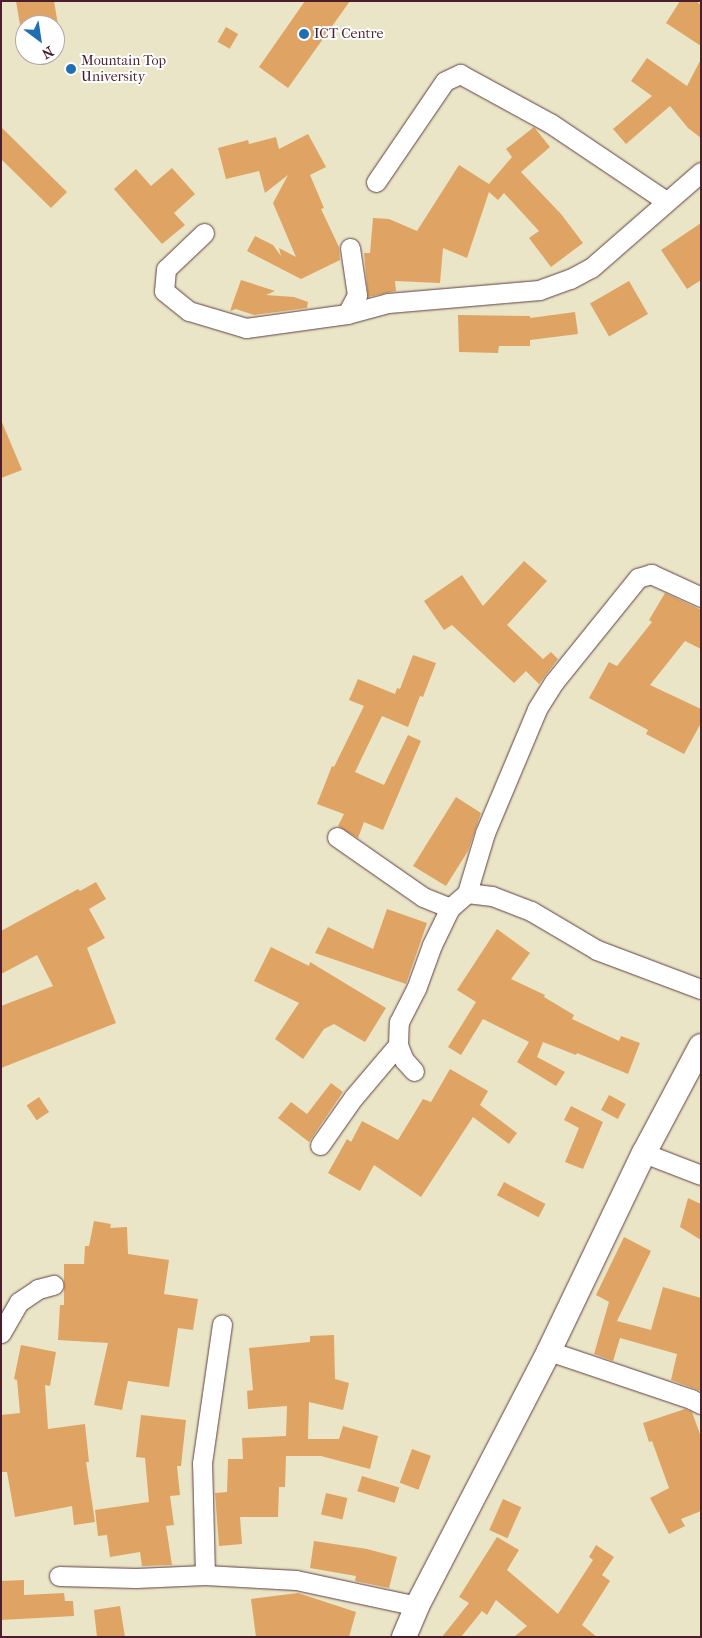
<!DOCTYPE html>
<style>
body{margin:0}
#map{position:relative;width:702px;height:1638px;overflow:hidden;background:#eae5c6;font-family:"IM FELL French Canon",serif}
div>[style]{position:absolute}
.building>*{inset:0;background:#dfa463;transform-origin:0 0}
.roads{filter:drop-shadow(0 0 1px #623d42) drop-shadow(0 0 1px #623d42)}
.minor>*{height:19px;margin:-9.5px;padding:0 9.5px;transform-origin:9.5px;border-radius:9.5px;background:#fff}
.tertiary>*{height:24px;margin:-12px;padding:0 12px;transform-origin:12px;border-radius:12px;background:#fff}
.dots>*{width:14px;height:14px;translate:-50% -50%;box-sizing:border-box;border:2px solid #fff;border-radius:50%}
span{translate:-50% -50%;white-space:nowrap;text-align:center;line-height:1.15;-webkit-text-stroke:4px #fff;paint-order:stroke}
.poi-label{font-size:14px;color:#4a1f2b}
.left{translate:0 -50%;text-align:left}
.frame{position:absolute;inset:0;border:2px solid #4a1f2b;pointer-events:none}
.north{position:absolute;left:15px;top:15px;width:50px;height:50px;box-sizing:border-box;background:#fff;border:1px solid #b7a5aa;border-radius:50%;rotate:149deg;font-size:14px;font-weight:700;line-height:20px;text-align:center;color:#4a1f2b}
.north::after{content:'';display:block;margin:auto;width:18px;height:22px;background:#1f6fb2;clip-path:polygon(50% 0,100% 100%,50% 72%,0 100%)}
</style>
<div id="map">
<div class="building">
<i style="clip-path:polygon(16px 1px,54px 1px,58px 25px,20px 25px)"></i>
<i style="clip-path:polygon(305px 1px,350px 1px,288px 88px,259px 67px)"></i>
<i style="clip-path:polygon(680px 1px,696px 1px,701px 5px,701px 46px,666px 23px)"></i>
<i style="left:226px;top:27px;width:14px;height:17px;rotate:30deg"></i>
<i style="clip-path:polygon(647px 58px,687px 86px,701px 59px,701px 138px,688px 128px,670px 106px,626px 144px,613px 129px,652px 96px,631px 81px)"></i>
<i style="clip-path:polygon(1px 127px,67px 192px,51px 208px,1px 159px)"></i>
<i style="clip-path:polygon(534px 127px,550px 147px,521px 172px,561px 214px,583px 243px,551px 267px,529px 238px,539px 231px,504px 193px,498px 200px,489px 192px,467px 258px,443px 248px,440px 283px,395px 281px,396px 291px,368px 297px,364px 253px,370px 253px,373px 218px,389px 219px,417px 231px,459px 165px,489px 184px,512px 157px,506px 149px)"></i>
<i style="clip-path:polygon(308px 134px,326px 167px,310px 175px,324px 208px,321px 209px,339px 247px,340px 260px,301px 279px,247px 251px,255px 236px,273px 245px,281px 256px,279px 248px,296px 257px,273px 203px,288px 175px,265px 193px,259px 171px,226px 179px,218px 148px,248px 140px,249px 144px,276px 137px,279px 149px)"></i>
<i style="clip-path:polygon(172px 168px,195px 194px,174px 213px,185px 225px,162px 244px,114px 189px,136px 169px,151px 186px)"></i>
<i style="clip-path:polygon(701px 223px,701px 280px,687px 289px,661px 250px)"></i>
<i style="clip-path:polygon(241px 280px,275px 291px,266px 295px,294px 297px,308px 302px,307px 308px,254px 315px,236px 309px,230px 311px)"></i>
<i style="left:629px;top:281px;width:38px;height:45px;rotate:60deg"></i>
<i style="clip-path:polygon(575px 312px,578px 334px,530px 340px,530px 346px,499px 346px,498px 353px,459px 352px,458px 315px,530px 316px,530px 318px)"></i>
<i style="clip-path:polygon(1px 420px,22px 470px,1px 478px)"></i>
<i style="clip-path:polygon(524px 561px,547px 581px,507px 625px,543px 659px,551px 652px,558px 659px,539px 684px,526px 671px,514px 683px,452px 625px,444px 630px,424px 601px,462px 575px,483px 606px)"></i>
<i style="clip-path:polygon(665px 593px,701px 610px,701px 649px,685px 641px,650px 685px,701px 709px,701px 723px,684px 754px,646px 734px,648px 730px,589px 698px,609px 662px,617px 666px,652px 622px,649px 620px)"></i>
<i style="clip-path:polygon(413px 655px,436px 663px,423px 697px,420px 696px,408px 727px,382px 716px,355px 772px,384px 785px,408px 735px,421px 741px,383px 830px,364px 822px,358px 838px,338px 826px,344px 814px,317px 804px,332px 766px,334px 767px,364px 706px,349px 700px,358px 679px,395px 694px,397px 688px,400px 689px)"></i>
<i style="clip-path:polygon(456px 797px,481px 813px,468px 851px,446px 886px,413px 866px)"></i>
<i style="clip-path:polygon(96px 882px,106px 899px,89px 909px,105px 938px,87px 948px,116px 1023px,1px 1068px,1px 1006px,53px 986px,37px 955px,1px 974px,1px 931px,78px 889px,80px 891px)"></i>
<i style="clip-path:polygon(387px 909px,427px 923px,406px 984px,315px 953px,328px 927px,373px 949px)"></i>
<i style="clip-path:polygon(497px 929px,530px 953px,511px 979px,545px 995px,544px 997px,574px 1015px,572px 1019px,619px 1041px,621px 1036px,640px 1043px,628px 1074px,577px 1053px,576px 1055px,543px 1042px,537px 1057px,565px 1072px,556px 1086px,517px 1062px,529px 1042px,483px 1019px,461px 1055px,448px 1047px,476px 1002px,457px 990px)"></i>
<i style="clip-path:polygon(271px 947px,309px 966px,310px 962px,386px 1008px,365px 1042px,334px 1024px,324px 1029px,303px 1059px,275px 1039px,299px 1003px,254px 981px)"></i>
<i style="clip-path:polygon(450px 1069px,488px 1091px,480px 1105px,517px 1133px,509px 1144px,473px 1117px,421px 1197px,374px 1165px,360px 1191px,328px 1173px,347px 1139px,351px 1142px,362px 1121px,398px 1140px,423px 1099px,431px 1102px)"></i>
<i style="clip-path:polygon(331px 1083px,343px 1092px,309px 1142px,278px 1118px,291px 1102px,307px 1114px)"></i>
<i style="left:609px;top:1095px;width:19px;height:17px;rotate:28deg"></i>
<i style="left:39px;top:1097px;width:18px;height:15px;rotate:56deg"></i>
<i style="clip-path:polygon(571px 1106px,603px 1122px,583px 1169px,565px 1162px,579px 1128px,564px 1120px)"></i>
<i style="left:504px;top:1182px;width:47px;height:15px;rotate:28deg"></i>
<i style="clip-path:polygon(688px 1198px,701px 1204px,701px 1240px,680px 1227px)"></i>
<i style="clip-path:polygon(94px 1221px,111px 1224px,110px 1228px,127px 1227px,128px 1254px,169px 1260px,164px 1294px,198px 1299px,193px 1330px,178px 1328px,169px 1387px,128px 1381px,122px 1410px,94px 1405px,108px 1343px,58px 1340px,60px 1305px,64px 1305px,64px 1264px,84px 1264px,85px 1246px,89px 1246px)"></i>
<i style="clip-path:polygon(624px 1237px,651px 1251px,617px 1321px,651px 1330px,663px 1287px,701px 1298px,701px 1391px,671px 1380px,677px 1354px,620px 1338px,613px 1361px,594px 1354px,609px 1302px,596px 1295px)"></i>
<i style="clip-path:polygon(334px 1335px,335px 1379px,349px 1383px,343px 1410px,309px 1402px,308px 1439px,339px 1439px,343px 1426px,378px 1436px,370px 1469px,321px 1456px,286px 1456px,285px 1487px,279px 1487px,278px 1517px,240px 1517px,242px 1544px,219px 1546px,215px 1493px,227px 1492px,228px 1459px,243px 1459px,242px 1438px,286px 1436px,287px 1406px,248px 1409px,247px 1391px,253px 1390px,249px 1348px,310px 1342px,310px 1336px)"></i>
<i style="clip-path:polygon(21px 1345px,56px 1352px,50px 1386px,45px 1385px,48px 1429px,85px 1424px,89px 1462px,86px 1462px,95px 1522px,74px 1525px,72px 1506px,15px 1517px,7px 1472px,1px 1472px,1px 1415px,20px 1413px,17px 1380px,14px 1379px)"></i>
<i style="clip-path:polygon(685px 1409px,692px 1412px,701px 1437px,701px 1511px,681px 1519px,685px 1526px,669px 1534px,650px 1498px,669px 1488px,652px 1441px,649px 1442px,643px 1423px)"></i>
<i style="clip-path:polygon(141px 1415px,186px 1420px,181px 1466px,177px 1466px,180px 1495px,170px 1496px,174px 1525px,166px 1526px,172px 1565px,142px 1566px,140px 1552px,110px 1557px,107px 1535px,98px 1536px,95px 1510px,149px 1502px,145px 1458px,136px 1457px)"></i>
<i style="left:412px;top:1449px;width:20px;height:36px;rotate:20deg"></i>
<i style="left:362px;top:1476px;width:39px;height:16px;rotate:17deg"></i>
<i style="left:326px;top:1493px;width:22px;height:22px;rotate:13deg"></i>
<i style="left:503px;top:1499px;width:20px;height:34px;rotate:24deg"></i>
<i style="clip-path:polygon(497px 1537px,519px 1550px,507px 1570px,558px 1614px,593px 1560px,589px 1557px,596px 1545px,614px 1557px,602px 1575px,610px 1581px,582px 1625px,597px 1637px,514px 1637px,527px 1626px,496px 1600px,487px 1615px,482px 1611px,461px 1637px,442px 1637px,469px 1603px,459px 1597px)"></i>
<i style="clip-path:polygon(314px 1541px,367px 1549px,397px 1557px,389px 1588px,355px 1581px,356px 1576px,310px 1568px)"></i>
<i style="clip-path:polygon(24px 1580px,24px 1595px,64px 1593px,65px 1601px,73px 1601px,74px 1616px,1px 1620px,1px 1581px)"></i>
<i style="clip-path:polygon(298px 1593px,356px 1612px,349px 1637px,256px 1637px,251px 1599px)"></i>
<i style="clip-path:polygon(120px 1606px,125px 1637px,97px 1637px,94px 1610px)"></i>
</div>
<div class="roads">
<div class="minor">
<i style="left:376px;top:182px;width:122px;rotate:-55.7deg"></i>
<i style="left:445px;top:81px;width:17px;rotate:-25deg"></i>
<i style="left:460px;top:74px;width:102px;rotate:28.6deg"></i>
<i style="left:550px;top:123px;width:140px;rotate:33.9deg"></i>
<i style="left:204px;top:233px;width:52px;rotate:136.5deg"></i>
<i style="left:166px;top:269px;width:22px;rotate:95deg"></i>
<i style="left:164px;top:291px;width:32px;rotate:39deg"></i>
<i style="left:189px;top:311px;width:59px;rotate:16.6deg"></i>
<i style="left:246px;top:328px;width:102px;rotate:-7.9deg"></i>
<i style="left:350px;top:248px;width:48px;rotate:81.5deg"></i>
<i style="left:357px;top:295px;width:21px;rotate:118deg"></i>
<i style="left:347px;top:314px;width:42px;rotate:-15deg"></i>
<i style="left:388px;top:303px;width:152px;rotate:-4.9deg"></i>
<i style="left:539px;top:290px;width:33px;rotate:-20deg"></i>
<i style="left:570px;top:279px;width:24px;rotate:-28deg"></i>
<i style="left:591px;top:268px;width:146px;rotate:-41.1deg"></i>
<i style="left:337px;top:837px;width:105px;rotate:34.9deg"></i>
<i style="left:423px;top:897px;width:29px;rotate:22deg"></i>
<i style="left:467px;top:893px;width:25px;rotate:7deg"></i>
<i style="left:492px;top:896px;width:42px;rotate:21deg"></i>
<i style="left:531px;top:911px;width:77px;rotate:30.6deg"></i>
<i style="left:597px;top:950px;width:111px;rotate:20.6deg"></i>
<i style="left:414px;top:1071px;width:15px;rotate:-132deg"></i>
<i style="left:404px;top:1060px;width:16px;rotate:-112deg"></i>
<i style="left:398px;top:1045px;width:23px;rotate:-88deg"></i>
<i style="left:399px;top:1022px;width:37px;rotate:-63deg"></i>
<i style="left:416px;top:989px;width:47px;rotate:-70deg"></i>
<i style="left:432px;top:945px;width:41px;rotate:-64.1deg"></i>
<i style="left:450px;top:908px;width:23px;rotate:-41deg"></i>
<i style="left:467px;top:893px;width:63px;rotate:-73.3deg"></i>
<i style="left:485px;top:833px;width:134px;rotate:-67.2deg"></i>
<i style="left:537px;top:709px;width:32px;rotate:-58deg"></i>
<i style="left:554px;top:682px;width:134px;rotate:-51.1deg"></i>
<i style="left:638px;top:578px;width:14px;rotate:-17deg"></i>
<i style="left:651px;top:574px;width:55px;rotate:24.7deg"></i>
<i style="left:320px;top:1145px;width:57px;rotate:-54.9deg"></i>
<i style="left:353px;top:1098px;width:70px;rotate:-49.7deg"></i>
<i style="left:644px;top:1153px;width:61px;rotate:21.1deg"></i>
<i style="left:1px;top:1333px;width:36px;rotate:-60deg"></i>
<i style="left:19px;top:1302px;width:23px;rotate:-34deg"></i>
<i style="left:38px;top:1289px;width:16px;rotate:-15deg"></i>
<i style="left:549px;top:1351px;width:150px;rotate:18.7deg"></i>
<i style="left:691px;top:1399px;width:11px;rotate:27deg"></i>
<i style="left:205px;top:1575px;width:91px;rotate:3.1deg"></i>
<i style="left:296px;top:1580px;width:124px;rotate:12.1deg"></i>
<i style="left:59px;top:1576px;width:77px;rotate:1.5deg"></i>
<i style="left:136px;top:1578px;width:69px;rotate:-2.5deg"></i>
<i style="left:205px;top:1575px;width:112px;rotate:-91.5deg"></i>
<i style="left:202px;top:1463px;width:140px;rotate:-81.8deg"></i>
</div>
<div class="tertiary">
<i style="left:404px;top:1637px;width:34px;rotate:-67deg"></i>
<i style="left:417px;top:1606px;width:287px;rotate:-62.6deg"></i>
<i style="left:549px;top:1351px;width:220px;rotate:-64.4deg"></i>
<i style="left:644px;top:1153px;width:121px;rotate:-62deg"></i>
</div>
</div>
<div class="dots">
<i style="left:304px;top:34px;background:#1f6fb2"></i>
<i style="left:71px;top:69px;background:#1f6fb2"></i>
</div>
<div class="poi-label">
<span class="left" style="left:314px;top:34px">ICT Centre</span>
<span class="left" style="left:81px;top:69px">Mountain Top<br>University</span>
</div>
<div class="frame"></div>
<div class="north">N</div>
</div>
